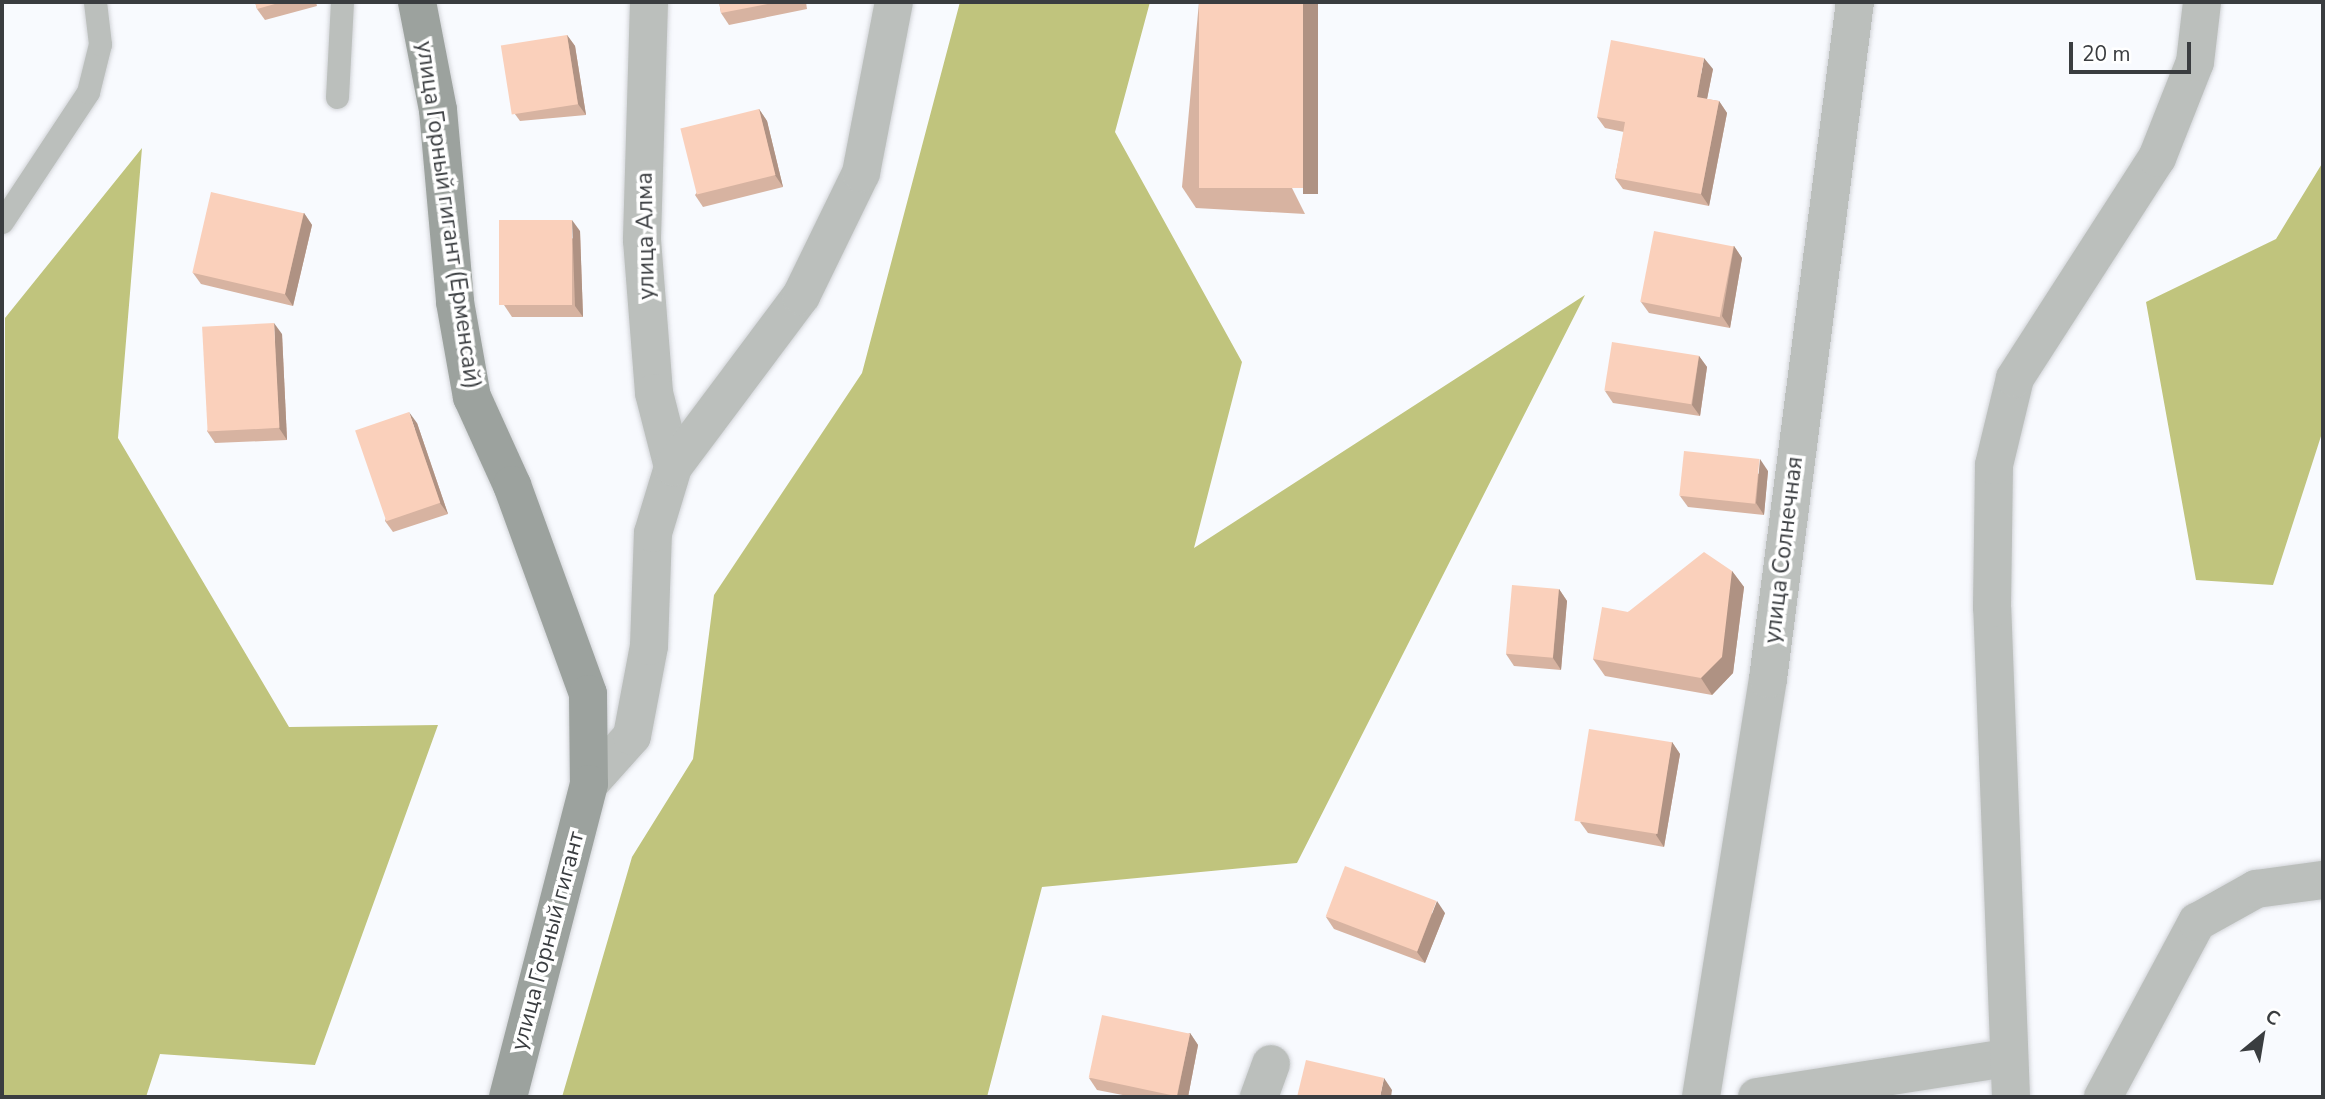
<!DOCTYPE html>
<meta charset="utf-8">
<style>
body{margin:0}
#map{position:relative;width:2325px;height:1099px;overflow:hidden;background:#f8fafe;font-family:"Nunito Sans",sans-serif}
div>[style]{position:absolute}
.forest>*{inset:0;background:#c0c47d}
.roads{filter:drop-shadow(0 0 2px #d2d4d8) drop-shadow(0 0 2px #d2d4d8)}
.lane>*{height:23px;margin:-11.5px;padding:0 11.5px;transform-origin:11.5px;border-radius:11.5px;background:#bbbfbc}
.street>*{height:38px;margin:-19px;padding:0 19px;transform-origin:19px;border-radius:19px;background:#bbbfbc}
.secondary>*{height:38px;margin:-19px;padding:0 19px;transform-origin:19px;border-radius:19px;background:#9ca29e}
.wall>*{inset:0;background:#d7b3a1}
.shaded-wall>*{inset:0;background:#af9283;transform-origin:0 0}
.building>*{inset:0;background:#fad0bb;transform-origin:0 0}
span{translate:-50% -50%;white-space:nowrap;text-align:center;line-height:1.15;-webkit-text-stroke:7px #fff;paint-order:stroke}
.street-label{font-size:23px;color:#3a3d40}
.frame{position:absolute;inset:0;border:4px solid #3a3d40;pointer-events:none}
.north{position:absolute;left:2227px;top:1001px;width:70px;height:70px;-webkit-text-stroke:5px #fff;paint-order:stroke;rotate:30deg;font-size:19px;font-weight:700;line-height:28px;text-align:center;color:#3a3d40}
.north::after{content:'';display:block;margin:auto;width:24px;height:32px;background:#3a3d40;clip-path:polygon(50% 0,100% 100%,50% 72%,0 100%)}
.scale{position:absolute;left:2069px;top:42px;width:122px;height:32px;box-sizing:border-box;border:4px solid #3a3d40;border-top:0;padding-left:9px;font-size:21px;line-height:24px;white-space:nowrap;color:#3a3d40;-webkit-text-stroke:5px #fff;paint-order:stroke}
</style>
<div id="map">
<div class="forest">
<i style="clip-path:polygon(960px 2px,1150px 2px,1115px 132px,1242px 362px,1194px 548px,1585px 295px,1297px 863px,1042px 887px,987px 1097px,562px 1097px,632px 857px,693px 759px,714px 595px,862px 373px)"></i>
<i style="clip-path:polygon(142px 148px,118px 438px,289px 727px,438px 725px,315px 1065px,160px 1054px,146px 1097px,2px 1097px,5px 318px)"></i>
<i style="clip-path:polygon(2323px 162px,2323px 430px,2273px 585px,2196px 580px,2146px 302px,2276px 239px)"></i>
</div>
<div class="roads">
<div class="lane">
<i style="left:337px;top:97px;width:95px;rotate:-87deg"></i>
<i style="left:2px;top:222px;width:156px;rotate:-56.5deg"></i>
<i style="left:88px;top:92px;width:49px;rotate:-76deg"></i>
<i style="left:100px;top:44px;width:42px;rotate:-96.8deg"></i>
</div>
<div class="street">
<i style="left:649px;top:2px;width:238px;rotate:91.7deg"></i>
<i style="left:642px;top:240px;width:153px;rotate:85.5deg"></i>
<i style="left:654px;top:393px;width:76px;rotate:75.6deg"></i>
<i style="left:589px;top:784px;width:64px;rotate:-48.1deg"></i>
<i style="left:632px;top:736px;width:92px;rotate:-79.3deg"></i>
<i style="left:649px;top:646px;width:113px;rotate:-88deg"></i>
<i style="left:653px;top:533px;width:69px;rotate:-73.1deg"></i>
<i style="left:673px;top:467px;width:214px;rotate:-53.2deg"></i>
<i style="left:801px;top:296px;width:137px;rotate:-64deg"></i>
<i style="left:861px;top:173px;width:174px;rotate:-79.1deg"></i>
<i style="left:1259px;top:1097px;width:35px;rotate:-70deg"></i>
<i style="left:1701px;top:1097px;width:423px;rotate:-80.9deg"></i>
<i style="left:1768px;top:679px;width:683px;rotate:-82.68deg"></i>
<i style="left:1757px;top:1097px;width:253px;rotate:-8.9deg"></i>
<i style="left:2011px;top:1097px;width:489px;rotate:-92.2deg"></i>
<i style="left:1992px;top:608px;width:143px;rotate:-89.2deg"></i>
<i style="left:1994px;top:465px;width:89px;rotate:-76.4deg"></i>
<i style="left:2015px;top:378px;width:262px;rotate:-57.2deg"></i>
<i style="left:2157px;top:158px;width:103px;rotate:-68.4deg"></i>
<i style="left:2195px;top:62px;width:60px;rotate:-83.3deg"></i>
<i style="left:2103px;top:1097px;width:199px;rotate:-61.8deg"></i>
<i style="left:2197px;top:922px;width:68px;rotate:-29.2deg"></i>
<i style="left:2256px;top:889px;width:68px;rotate:-7.7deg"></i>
</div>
<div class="secondary">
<i style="left:417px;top:2px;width:110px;rotate:79deg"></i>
<i style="left:438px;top:110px;width:193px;rotate:84.9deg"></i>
<i style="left:455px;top:302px;width:97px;rotate:79.9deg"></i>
<i style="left:472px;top:397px;width:97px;rotate:65.6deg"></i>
<i style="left:512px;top:485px;width:222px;rotate:70deg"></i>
<i style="left:588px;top:694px;width:90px;rotate:89.4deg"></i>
<i style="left:589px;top:784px;width:323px;rotate:104.5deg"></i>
</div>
</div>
<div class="wall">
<i style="clip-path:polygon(255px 2px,316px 2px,317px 6px,265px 20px,257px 9px)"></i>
<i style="clip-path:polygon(719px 2px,806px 2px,807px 9px,729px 25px,721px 13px)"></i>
<i style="clip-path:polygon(1199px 2px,1305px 214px,1196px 208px,1182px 187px)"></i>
<i style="clip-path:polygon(567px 35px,575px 46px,586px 115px,520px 121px,512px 110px)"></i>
<i style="clip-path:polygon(1713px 69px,1707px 99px,1719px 101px,1727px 113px,1709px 206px,1623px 189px,1615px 178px,1624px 132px,1605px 128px,1597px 117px)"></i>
<i style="clip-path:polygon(759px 109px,767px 121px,783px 187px,703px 207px,695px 195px)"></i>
<i style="clip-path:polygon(304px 213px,312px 225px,293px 306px,201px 284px,193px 273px)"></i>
<i style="clip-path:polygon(580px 231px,583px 317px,512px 317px,504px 305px)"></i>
<i style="clip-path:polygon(1734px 246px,1742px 258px,1730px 328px,1649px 313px,1641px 302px)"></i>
<i style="clip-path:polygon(282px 334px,287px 440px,215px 443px,207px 431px)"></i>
<i style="clip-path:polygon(1699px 356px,1707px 367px,1700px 416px,1613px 403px,1605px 391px)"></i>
<i style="clip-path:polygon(417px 423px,448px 514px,393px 532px,385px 521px)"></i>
<i style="clip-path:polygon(1768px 471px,1764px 515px,1688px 507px,1680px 496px)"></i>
<i style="clip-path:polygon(1732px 571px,1744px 587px,1733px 673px,1712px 695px,1605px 676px,1593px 659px,1628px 612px)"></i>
<i style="clip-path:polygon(1559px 589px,1567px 601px,1561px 670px,1514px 666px,1506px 654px)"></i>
<i style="clip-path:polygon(1672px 742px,1680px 754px,1664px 847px,1588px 833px,1580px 822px)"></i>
<i style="clip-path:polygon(1445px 913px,1425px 963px,1334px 929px,1326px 917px)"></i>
<i style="clip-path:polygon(1190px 1033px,1198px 1045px,1188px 1097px,1133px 1097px,1097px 1090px,1089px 1078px)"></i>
</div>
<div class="shaded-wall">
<i style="left:1303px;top:2px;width:15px;height:192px"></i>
<i style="clip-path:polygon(567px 35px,575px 46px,586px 115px,578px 104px)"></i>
<i style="clip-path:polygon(1704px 58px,1713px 69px,1705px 109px,1697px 97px)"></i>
<i style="clip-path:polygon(1719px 101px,1727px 113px,1709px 206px,1701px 194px)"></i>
<i style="clip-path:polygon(759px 109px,767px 121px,783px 187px,775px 175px)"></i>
<i style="clip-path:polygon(304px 213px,312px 225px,293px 306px,285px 294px)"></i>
<i style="clip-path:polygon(572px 220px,580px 231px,583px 317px,575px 306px)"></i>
<i style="clip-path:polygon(1734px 246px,1742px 258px,1730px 328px,1722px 316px)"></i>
<i style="clip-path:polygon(274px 323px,282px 334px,287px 440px,279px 428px)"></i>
<i style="clip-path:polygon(1699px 356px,1707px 367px,1700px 416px,1692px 405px)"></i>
<i style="clip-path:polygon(409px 412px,417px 423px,448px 514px,440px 503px)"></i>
<i style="clip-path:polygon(1760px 459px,1768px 471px,1764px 515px,1756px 503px)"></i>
<i style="clip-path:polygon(1732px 571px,1744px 587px,1733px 673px,1712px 695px,1701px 678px)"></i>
<i style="clip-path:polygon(1559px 589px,1567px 601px,1561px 670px,1553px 658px)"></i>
<i style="clip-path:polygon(1672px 742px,1680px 754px,1664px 847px,1656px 835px)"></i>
<i style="clip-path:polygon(1437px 901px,1445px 913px,1425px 963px,1417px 952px)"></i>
<i style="clip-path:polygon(1190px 1033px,1198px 1045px,1188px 1097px,1177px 1097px)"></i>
<i style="clip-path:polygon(1384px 1078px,1392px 1090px,1391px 1097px,1380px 1097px)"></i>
</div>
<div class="building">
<i style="clip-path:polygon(255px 2px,282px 2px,257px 9px)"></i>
<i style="clip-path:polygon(719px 2px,778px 2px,721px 13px)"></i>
<i style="left:1199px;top:2px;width:104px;height:186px"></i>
<i style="left:567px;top:35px;width:70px;height:67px;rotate:81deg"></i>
<i style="clip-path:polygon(1611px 40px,1704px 58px,1697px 97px,1719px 101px,1701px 194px,1615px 178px,1625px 122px,1597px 117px)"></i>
<i style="left:759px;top:109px;width:68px;height:81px;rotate:76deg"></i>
<i style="left:211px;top:192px;width:95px;height:83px;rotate:13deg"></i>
<i style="left:499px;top:220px;width:73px;height:85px"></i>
<i style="left:1654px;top:231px;width:81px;height:72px;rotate:11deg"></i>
<i style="left:274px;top:323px;width:105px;height:72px;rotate:87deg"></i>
<i style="left:1612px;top:342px;width:88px;height:49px;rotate:9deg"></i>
<i style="left:409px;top:412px;width:96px;height:57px;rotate:71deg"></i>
<i style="left:1684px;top:451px;width:76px;height:45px;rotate:6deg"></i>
<i style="clip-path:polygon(1704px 552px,1732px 571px,1722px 657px,1701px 678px,1593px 659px,1602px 607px,1628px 612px)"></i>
<i style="left:1512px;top:585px;width:47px;height:69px;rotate:5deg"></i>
<i style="left:1589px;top:729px;width:84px;height:93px;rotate:9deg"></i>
<i style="left:1345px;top:866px;width:98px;height:54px;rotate:21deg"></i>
<i style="left:1102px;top:1015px;width:90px;height:64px;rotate:12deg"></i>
<i style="clip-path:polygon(1306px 1060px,1384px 1078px,1380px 1097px,1297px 1097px)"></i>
</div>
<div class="street-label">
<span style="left:448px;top:215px;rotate:82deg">улица Горный гигант (Ерменсай)</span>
<span style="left:646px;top:236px;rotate:-91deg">улица Алма</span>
<span style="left:1784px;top:550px;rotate:-83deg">улица Солнечная</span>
<span style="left:548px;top:941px;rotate:-75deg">улица Горный гигант</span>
</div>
<div class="frame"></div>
<div class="north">С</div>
<div class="scale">20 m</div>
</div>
